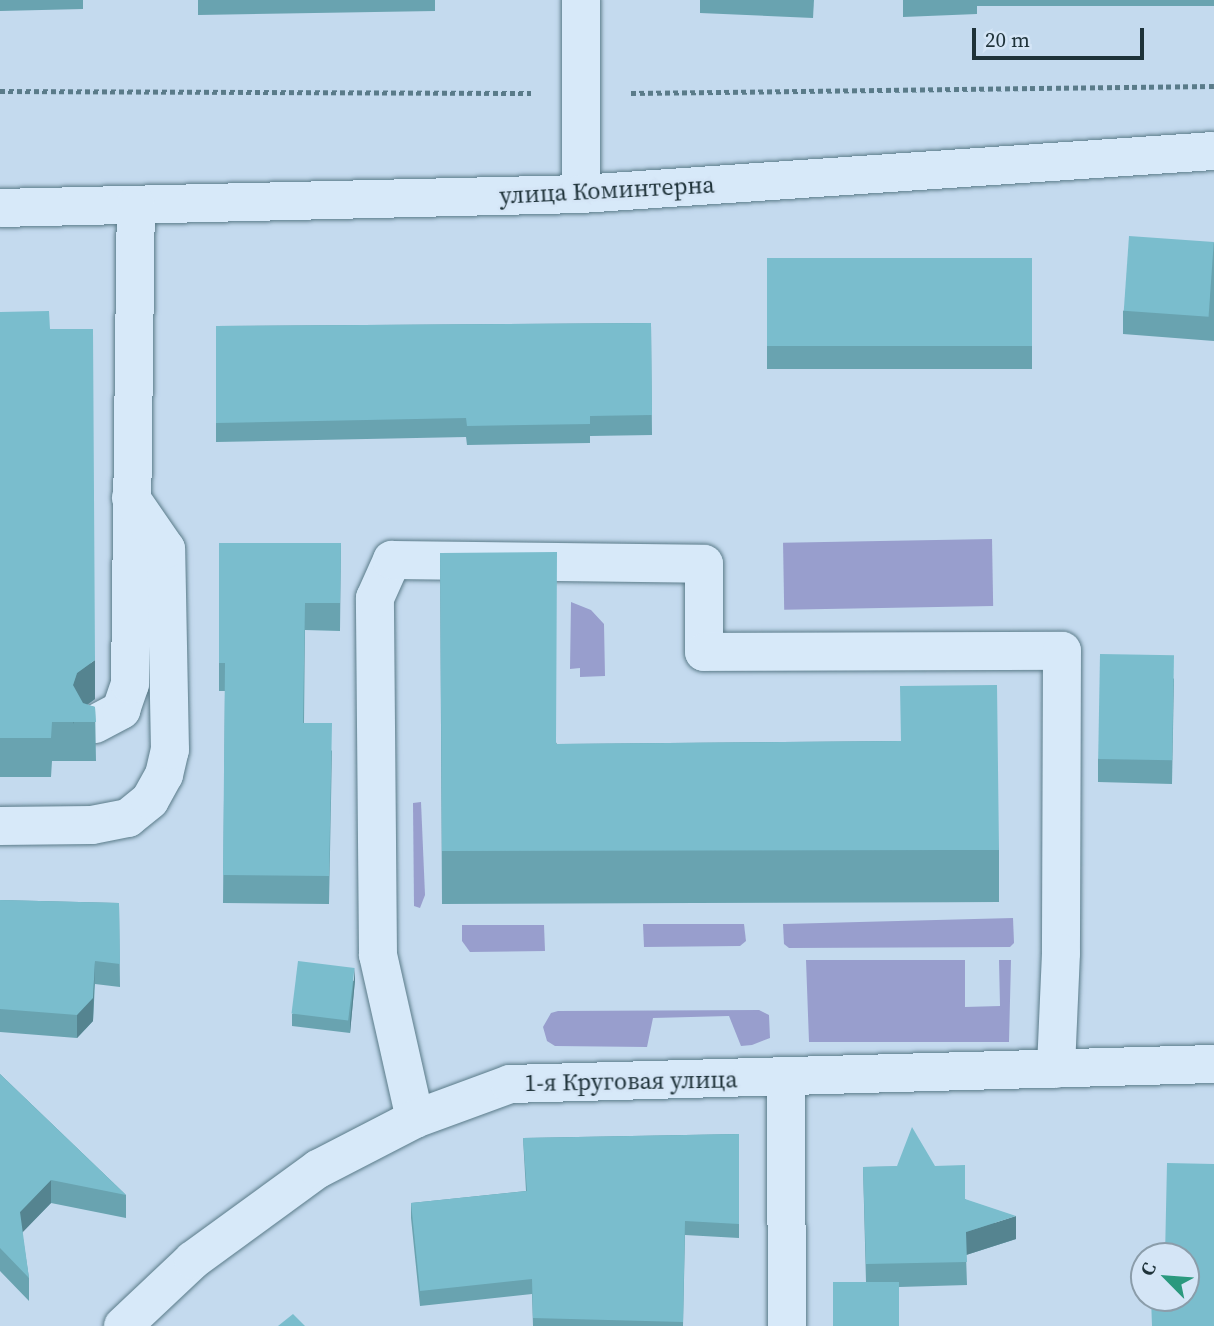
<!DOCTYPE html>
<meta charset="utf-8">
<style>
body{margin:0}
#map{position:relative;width:1214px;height:1326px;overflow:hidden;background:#c4daee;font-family:"Source Serif 4",serif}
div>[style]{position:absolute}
.green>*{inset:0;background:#989ecd;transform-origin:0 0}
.path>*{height:4.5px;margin-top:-2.25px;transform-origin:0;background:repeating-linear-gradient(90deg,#5a7b89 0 5px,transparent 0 8.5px)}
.roads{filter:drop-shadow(0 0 2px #5a7b89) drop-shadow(0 0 2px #5a7b89)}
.minor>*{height:38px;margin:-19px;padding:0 19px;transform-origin:19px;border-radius:19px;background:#d7e9f9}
.wall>*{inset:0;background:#69a3b0;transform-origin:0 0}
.shaded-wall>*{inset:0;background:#558490}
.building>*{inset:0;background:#7abdcd;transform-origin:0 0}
span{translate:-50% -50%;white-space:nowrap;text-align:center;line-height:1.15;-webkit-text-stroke:5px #d4e5f6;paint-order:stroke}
.street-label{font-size:24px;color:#1e3239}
.north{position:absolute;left:1130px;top:1242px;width:70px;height:70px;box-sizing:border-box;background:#d4e5f6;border:2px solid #8b9daa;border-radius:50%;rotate:295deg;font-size:19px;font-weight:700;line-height:28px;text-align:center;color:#1e3239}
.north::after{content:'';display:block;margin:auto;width:24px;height:32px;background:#2a997e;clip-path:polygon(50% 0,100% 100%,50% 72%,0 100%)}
.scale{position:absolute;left:972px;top:28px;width:172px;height:32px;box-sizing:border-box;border:4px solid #1e3239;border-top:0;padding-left:9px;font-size:21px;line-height:24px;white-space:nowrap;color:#1e3239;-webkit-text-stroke:5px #d4e5f6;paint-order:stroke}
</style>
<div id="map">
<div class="green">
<i style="left:992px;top:539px;width:67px;height:209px;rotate:89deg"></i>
<i style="clip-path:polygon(571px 602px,591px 610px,604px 624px,605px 676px,580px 677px,580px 668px,570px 669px)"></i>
<i style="clip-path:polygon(421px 802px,425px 895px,420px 908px,414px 906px,413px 803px)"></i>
<i style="clip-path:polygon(1013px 918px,1014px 943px,1010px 947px,789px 948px,784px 944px,783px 924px)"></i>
<i style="clip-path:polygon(643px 924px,744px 924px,746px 941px,740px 946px,644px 947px)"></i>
<i style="clip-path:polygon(462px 925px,544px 925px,545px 951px,470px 952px,462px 941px)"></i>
<i style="clip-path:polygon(806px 960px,965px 960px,965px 1007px,1000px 1006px,999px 960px,1011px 960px,1009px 1042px,809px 1042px)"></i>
<i style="clip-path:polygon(759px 1010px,769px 1015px,770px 1038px,752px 1045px,741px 1046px,729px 1016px,653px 1018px,647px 1047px,555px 1046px,547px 1041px,543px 1027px,551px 1013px,558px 1011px)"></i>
</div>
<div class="path">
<i style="left:0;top:91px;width:531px;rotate:0.22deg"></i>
<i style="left:631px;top:93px;width:583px;rotate:-0.69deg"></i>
</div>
<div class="roads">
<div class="minor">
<i style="left:581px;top:194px;width:194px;rotate:-90deg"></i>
<i style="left:0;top:208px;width:581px;rotate:-1.38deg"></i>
<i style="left:581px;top:194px;width:634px;rotate:-3.89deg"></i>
<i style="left:95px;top:724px;width:30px;rotate:-28deg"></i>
<i style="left:121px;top:710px;width:28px;rotate:-71deg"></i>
<i style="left:130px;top:684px;width:479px;rotate:-89.3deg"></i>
<i style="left:0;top:826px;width:92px;rotate:-0.6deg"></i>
<i style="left:92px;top:825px;width:37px;rotate:-11deg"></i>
<i style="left:128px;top:818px;width:28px;rotate:-39deg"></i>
<i style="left:150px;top:800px;width:29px;rotate:-61deg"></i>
<i style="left:164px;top:775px;width:26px;rotate:-77deg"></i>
<i style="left:170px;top:750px;width:201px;rotate:-91.1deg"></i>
<i style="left:166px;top:549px;width:62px;rotate:-124.5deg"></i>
<i style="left:786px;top:1078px;width:248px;rotate:89.8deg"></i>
<i style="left:415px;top:1119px;width:168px;rotate:-102.7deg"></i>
<i style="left:378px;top:955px;width:357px;rotate:-90.5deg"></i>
<i style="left:375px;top:598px;width:42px;rotate:-65.9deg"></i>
<i style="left:392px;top:560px;width:312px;rotate:0.7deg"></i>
<i style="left:704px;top:564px;width:88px;rotate:90deg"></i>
<i style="left:704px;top:652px;width:358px;rotate:-0.2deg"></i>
<i style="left:1062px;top:651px;width:302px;rotate:90.2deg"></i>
<i style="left:1061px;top:953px;width:116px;rotate:92.5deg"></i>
<i style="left:123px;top:1326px;width:96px;rotate:-43.3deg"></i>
<i style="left:193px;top:1260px;width:155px;rotate:-36.1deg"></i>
<i style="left:318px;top:1169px;width:109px;rotate:-27.3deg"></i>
<i style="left:415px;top:1119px;width:101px;rotate:-20.2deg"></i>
<i style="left:510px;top:1084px;width:704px;rotate:-1.63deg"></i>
</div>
</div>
<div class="wall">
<i style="clip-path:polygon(0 0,83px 0,83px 9px,0 11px)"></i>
<i style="clip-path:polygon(198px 0,435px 0,435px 11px,198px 15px)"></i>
<i style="clip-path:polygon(700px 0,814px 0,813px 18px,700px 13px)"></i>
<i style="clip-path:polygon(903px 0,1214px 0,1214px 6px,977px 6px,977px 14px,903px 17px)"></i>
<i style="clip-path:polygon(1214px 242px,1214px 341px,1123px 334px,1123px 311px)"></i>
<i style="left:1032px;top:258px;width:111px;height:265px;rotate:90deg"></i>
<i style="clip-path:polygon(0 312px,50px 329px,95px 699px,87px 705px,95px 707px,96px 761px,52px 761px,51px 777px,0 777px)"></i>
<i style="clip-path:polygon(651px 323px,652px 435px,590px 436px,590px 443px,467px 445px,466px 437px,216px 442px,216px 326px)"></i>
<i style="clip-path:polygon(219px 543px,341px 543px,340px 631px,305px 630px,304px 723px,332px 751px,329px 904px,223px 903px,225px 691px,219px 691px)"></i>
<i style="clip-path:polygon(440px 553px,557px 744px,900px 741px,999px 850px,999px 902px,442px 904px)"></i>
<i style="clip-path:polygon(1174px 678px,1172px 784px,1098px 782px,1098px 759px)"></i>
<i style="clip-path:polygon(0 900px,119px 903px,120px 987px,95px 984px,93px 1021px,77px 1038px,0 1032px)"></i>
<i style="clip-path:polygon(355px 980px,350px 1033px,292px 1026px,292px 1014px)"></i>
<i style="clip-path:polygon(0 1074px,126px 1195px,126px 1218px,51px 1203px,22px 1232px,29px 1278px,29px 1301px,0 1271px)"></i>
<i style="clip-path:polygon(739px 1134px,739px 1238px,685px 1235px,683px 1326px,533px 1326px,532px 1294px,420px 1306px,411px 1218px,411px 1203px,526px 1191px,523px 1138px)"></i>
<i style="clip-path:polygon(935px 1166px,965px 1199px,1016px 1239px,966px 1255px,967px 1285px,899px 1287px,866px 1282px,863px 1167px)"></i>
</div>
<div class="shaded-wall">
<i style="clip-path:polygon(95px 660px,95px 699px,77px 712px,73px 724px,73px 685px,77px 673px)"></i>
<i style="clip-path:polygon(95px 961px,93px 1021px,77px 1038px,77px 1015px)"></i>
<i style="clip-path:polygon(355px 968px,355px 980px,350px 1033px,350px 1021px)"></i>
<i style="clip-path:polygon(51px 1180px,51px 1203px,20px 1235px,20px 1212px)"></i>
<i style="clip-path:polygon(1016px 1216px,1016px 1239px,966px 1255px,966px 1232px)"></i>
</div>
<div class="building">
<i style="left:1129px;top:236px;width:85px;height:75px;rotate:4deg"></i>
<i style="left:1032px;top:258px;width:88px;height:265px;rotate:90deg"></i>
<i style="clip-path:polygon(49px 311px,50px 329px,93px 329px,95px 660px,77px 673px,73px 685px,83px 703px,95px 707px,96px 722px,52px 722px,51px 738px,0 738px,0 312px)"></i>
<i style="clip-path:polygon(651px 323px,652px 415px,590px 416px,590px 424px,467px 426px,466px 418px,216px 423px,216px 326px)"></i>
<i style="clip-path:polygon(219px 543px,341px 543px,340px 603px,305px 603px,303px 723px,332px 723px,329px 876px,223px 875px,225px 663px,219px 663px)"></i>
<i style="clip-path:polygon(557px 552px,556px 744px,901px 741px,900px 686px,997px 685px,999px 850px,442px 851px,440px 553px)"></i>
<i style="left:1100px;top:654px;width:74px;height:105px;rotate:1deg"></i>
<i style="clip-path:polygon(0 900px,119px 903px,120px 964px,95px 961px,93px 998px,77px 1015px,0 1009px)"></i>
<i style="left:298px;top:961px;width:57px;height:53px;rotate:7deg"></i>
<i style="clip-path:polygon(0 1074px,126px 1195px,51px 1180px,20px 1212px,29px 1278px,0 1248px)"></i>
<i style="clip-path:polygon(912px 1127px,935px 1166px,965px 1165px,965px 1199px,1016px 1216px,966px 1232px,967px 1262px,866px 1264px,863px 1167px,897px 1166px)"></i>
<i style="clip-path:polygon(739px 1134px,739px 1224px,685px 1221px,683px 1322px,533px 1318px,532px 1279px,420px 1291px,411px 1203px,527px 1191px,523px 1138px)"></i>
<i style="clip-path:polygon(1167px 1163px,1214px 1164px,1214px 1326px,1152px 1326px,1151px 1298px,1186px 1298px,1186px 1256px,1165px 1256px)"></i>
<i style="left:899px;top:1282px;width:44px;height:66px;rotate:90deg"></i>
<i style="clip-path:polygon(293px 1314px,305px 1326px,278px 1326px)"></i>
</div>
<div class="street-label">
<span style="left:607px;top:190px;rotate:-3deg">улица Коминтерна</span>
<span style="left:631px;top:1081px;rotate:-1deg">1-я Круговая улица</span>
</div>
<div class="north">С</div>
<div class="scale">20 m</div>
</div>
